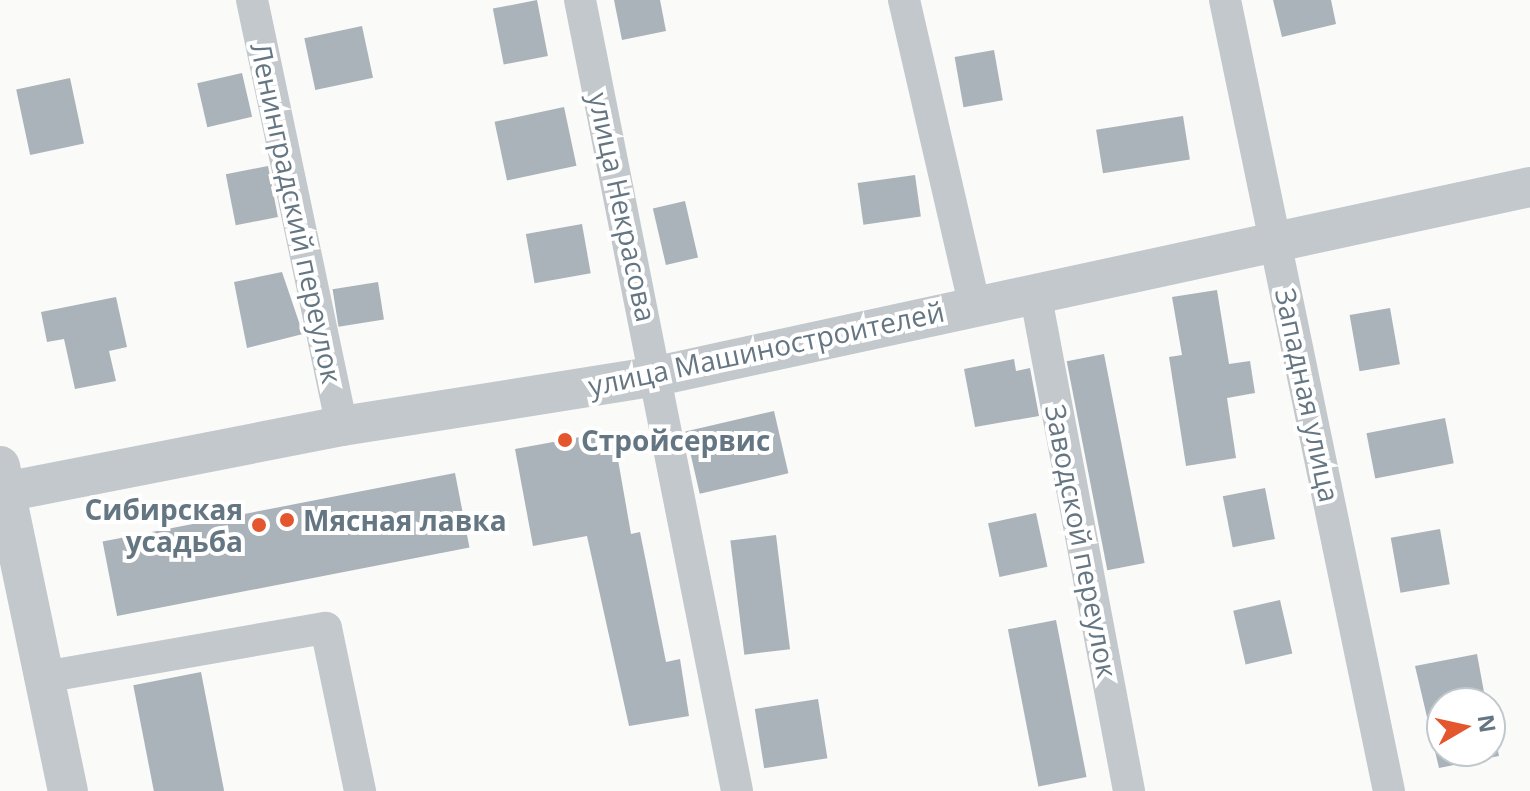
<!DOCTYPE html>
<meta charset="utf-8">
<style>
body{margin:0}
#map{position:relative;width:1530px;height:791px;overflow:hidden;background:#fafaf8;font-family:"Open Sans",sans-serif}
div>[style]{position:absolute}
.building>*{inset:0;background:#aab3b9;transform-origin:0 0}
.minor>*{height:32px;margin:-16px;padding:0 16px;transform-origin:16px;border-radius:16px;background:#c3c8cc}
.tertiary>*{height:40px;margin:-20px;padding:0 20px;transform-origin:20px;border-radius:20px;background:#c3c8cc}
.dots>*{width:22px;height:22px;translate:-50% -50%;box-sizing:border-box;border:4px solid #fff;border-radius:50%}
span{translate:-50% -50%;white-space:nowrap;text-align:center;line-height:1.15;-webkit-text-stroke:8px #fff;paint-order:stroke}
.street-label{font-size:28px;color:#657683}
.poi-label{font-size:28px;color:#657683;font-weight:700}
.left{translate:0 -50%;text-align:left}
.right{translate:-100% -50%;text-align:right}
.north{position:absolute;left:1426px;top:687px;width:80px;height:80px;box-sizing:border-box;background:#fff;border:2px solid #c1c8cd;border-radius:50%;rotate:81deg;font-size:22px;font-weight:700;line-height:32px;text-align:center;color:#657683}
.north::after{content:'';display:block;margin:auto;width:28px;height:36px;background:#e4572e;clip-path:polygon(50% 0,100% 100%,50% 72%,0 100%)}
</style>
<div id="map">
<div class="building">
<i style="left:537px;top:0;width:57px;height:45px;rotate:79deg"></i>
<i style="clip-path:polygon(614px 0,660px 0,666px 31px,622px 40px)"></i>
<i style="clip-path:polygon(1273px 0,1331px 0,1336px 24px,1282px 37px)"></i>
<i style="left:362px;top:26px;width:53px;height:59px;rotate:78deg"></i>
<i style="left:994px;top:50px;width:51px;height:40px;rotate:80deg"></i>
<i style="left:242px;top:73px;width:45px;height:46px;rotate:77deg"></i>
<i style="left:70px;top:78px;width:67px;height:55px;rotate:78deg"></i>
<i style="left:564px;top:107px;width:60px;height:71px;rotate:78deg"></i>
<i style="left:1183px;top:116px;width:44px;height:88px;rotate:81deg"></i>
<i style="left:268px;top:166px;width:52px;height:43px;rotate:79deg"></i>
<i style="left:915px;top:175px;width:42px;height:58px;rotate:82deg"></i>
<i style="left:685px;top:201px;width:58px;height:33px;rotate:77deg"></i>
<i style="left:582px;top:224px;width:50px;height:57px;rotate:80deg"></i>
<i style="clip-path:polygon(282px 272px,303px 334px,247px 348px,234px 282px)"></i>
<i style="left:378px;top:282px;width:38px;height:46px;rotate:81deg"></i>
<i style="clip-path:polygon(1217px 290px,1229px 364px,1250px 361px,1255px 393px,1227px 398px,1236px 458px,1186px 466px,1169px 357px,1182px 355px,1172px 297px)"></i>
<i style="clip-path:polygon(116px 297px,127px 347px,109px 351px,116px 381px,75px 389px,64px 339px,47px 342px,41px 312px)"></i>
<i style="left:1390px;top:308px;width:57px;height:41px;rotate:80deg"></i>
<i style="left:1104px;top:354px;width:213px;height:38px;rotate:79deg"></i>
<i style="clip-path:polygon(1014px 359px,1016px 371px,1030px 368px,1039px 416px,975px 427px,964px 369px)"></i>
<i style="left:774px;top:411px;width:64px;height:91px;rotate:77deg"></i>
<i style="left:1445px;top:418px;width:46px;height:80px;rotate:79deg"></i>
<i style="clip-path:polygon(613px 431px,631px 534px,640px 532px,666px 662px,680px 659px,689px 716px,629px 726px,587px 536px,533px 546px,515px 449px)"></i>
<i style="left:455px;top:473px;width:76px;height:359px;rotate:79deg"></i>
<i style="left:1265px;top:488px;width:52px;height:43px;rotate:79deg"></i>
<i style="left:1036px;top:513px;width:55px;height:49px;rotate:78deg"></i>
<i style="left:1440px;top:529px;width:56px;height:50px;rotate:80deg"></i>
<i style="left:776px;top:535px;width:115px;height:46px;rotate:83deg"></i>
<i style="left:1280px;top:600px;width:55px;height:48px;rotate:77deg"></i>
<i style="left:1056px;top:620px;width:160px;height:49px;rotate:79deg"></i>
<i style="clip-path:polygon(1477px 654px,1486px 703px,1442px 703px,1442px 751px,1490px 751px,1491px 716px,1499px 756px,1439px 768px,1415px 666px)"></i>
<i style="left:201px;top:672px;width:121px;height:69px;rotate:79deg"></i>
<i style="left:818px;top:699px;width:60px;height:64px;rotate:81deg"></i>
</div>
<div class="minor">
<i style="left:252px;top:0;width:435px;rotate:78.1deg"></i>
<i style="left:580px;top:0;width:806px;rotate:78.77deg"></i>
<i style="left:904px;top:0;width:311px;rotate:77deg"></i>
<i style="left:1225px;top:0;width:808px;rotate:78.29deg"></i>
<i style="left:1035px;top:292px;width:508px;rotate:79.33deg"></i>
<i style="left:44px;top:677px;width:286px;rotate:-9.9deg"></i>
<i style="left:326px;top:628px;width:167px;rotate:78.2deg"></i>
</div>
<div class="tertiary">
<i style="left:0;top:466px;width:332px;rotate:78.2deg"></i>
<i style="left:0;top:493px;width:349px;rotate:-11.1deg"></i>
<i style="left:342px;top:426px;width:319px;rotate:-9deg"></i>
<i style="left:657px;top:376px;width:893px;rotate:-12.22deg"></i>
</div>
<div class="dots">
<i style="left:565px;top:440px;background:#e4572e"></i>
<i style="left:287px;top:520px;background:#e4572e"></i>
<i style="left:259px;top:525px;background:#e4572e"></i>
</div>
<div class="street-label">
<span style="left:623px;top:207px;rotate:78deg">улица Некрасова</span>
<span style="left:297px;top:213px;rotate:78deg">Ленинградский переулок</span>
<span style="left:766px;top:348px;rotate:-12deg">улица Машиностроителей</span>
<span style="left:1308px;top:395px;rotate:78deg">Западная улица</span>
<span style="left:1082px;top:541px;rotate:79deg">Заводской переулок</span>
</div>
<div class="poi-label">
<span class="left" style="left:581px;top:440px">Стройсервис</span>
<span class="right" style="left:243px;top:525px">Сибирская<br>усадьба</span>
<span class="left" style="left:303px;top:520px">Мясная лавка</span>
</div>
<div class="north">N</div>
</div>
